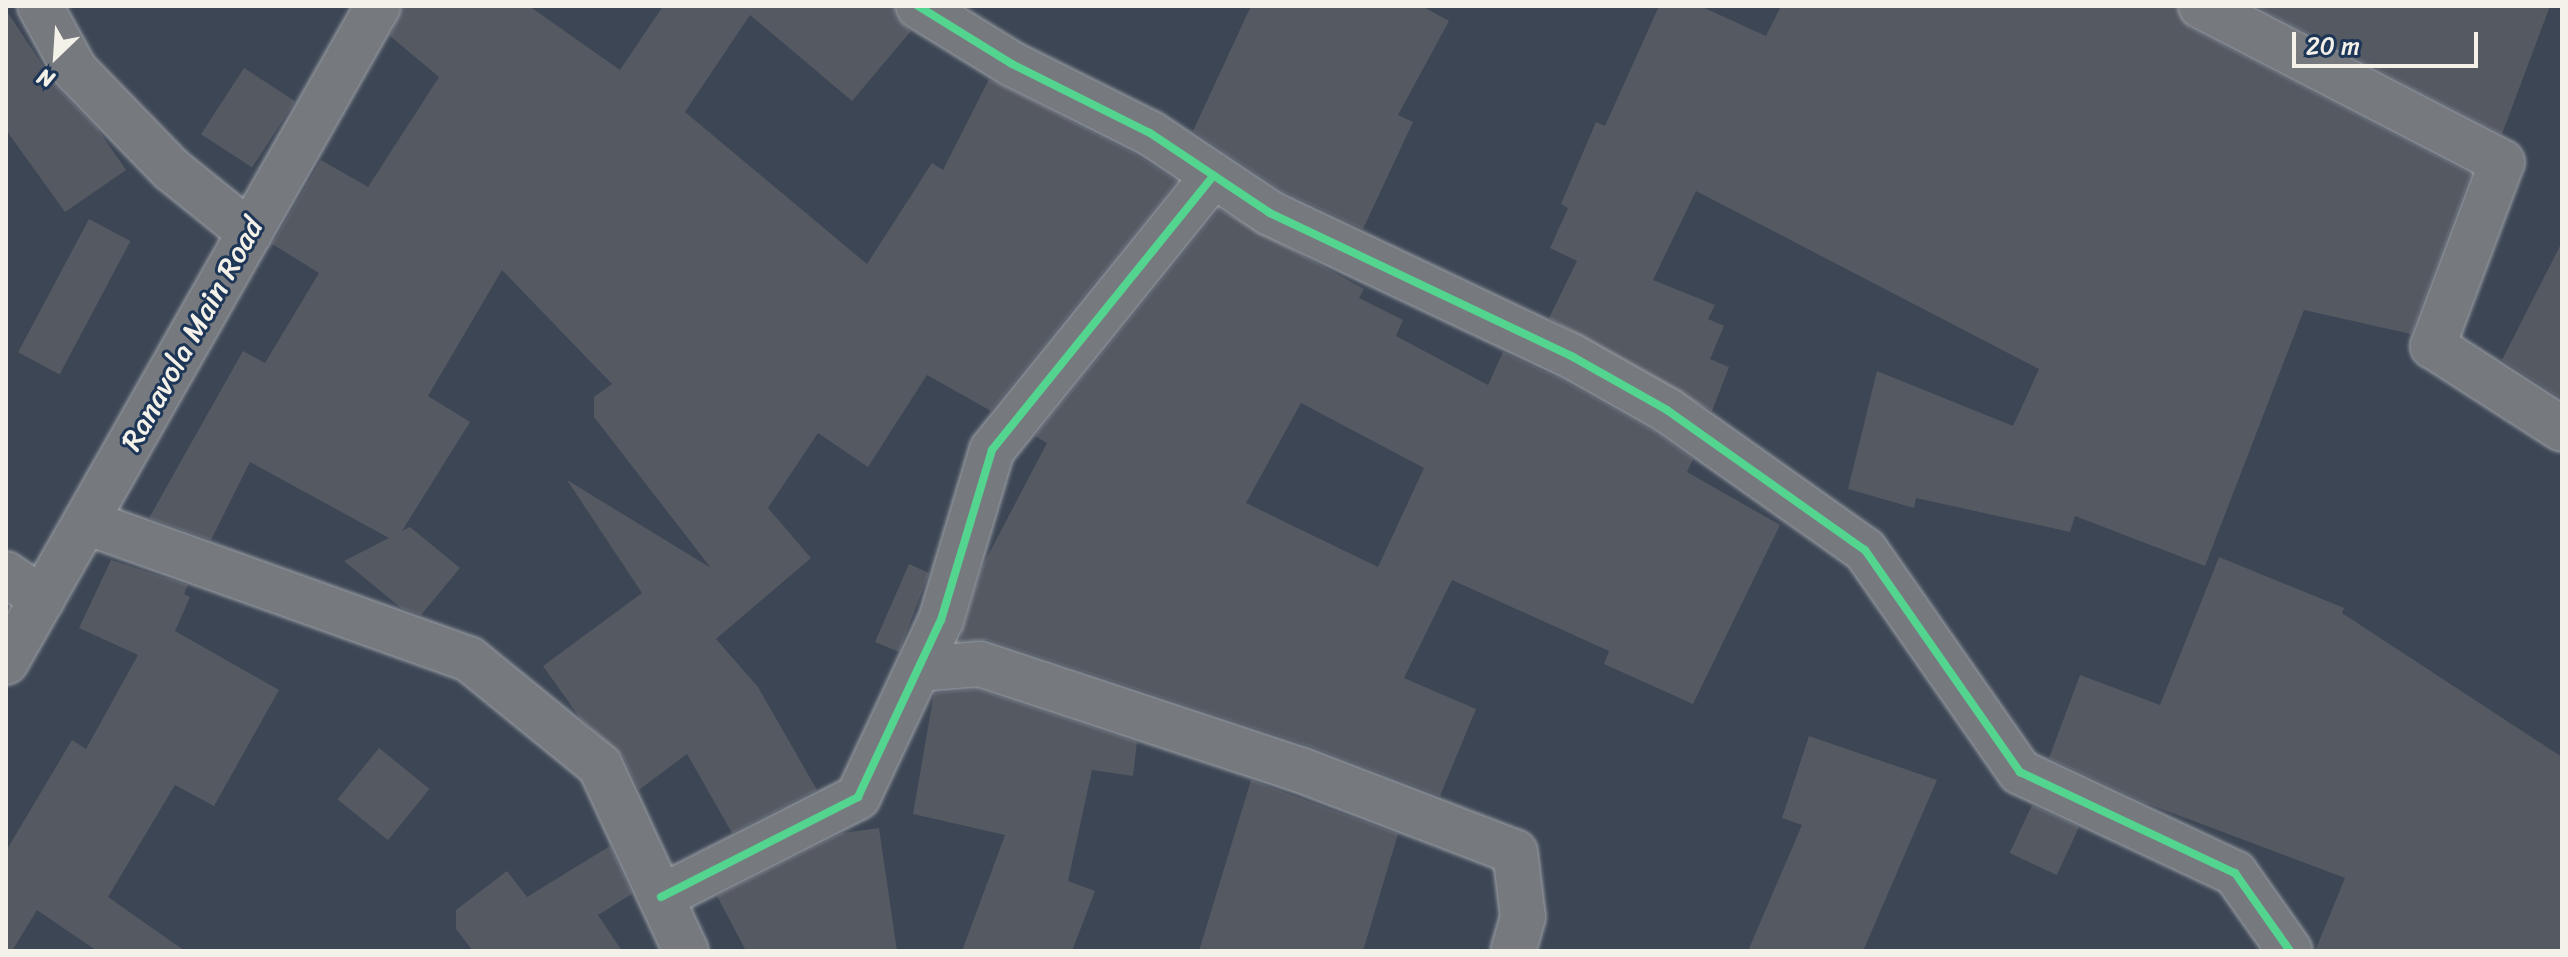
<!DOCTYPE html>
<style>
body{margin:0}
#map{position:relative;width:2568px;height:957px;overflow:hidden;background:#3d4655;font-family:Sriracha,sans-serif}
div>[style]{position:absolute}
.building>*{inset:0;background:#555962;transform-origin:0 0}
.roads{filter:drop-shadow(0 0 2px #9fa3a8) drop-shadow(0 0 2px #9fa3a8)}
.street>*{height:44px;margin:-22px;padding:0 22px;transform-origin:22px;border-radius:22px;background:#767a7f}
.cycleway>*{height:8px;margin:-4px;padding:0 4px;transform-origin:4px;border-radius:4px;background:#53d58f}
span{translate:-50% -50%;white-space:nowrap;text-align:center;line-height:1.15;-webkit-text-stroke:6px #1d3557;paint-order:stroke}
.street-label{font-size:30px;color:#f4f1e8}
.frame{position:absolute;inset:0;border:8px solid #f4f1e8;pointer-events:none}
.north{position:absolute;left:16px;top:16px;width:80px;height:80px;-webkit-text-stroke:6px #1d3557;paint-order:stroke;rotate:205deg;font-size:22px;font-weight:700;line-height:32px;text-align:center;color:#f4f1e8}
.north::after{content:'';display:block;margin:auto;width:28px;height:36px;background:#f4f1e8;clip-path:polygon(50% 0,100% 100%,50% 72%,0 100%)}
.scale{position:absolute;left:2292px;top:32px;width:186px;height:36px;box-sizing:border-box;border:4px solid #f4f1e8;border-top:0;padding-left:10px;font-size:24px;line-height:28px;white-space:nowrap;color:#f4f1e8;-webkit-text-stroke:6px #1d3557;paint-order:stroke}
</style>
<div id="map">
<div class="building">
<i style="clip-path:polygon(403px 6px,529px 6px,620px 70px,663px 6px,893px 6px,896px 18px,911px 31px,852px 101px,750px 15px,685px 112px,867px 264px,932px 163px,943px 170px,989px 79px,1137px 155px,1177px 181px,991px 411px,927px 375px,868px 467px,818px 433px,768px 508px,811px 558px,716px 639px,758px 687px,817px 790px,732px 833px,687px 754px,639px 790px,622px 755px,580px 718px,543px 666px,642px 593px,567px 480px,711px 568px,594px 417px,594px 397px,612px 384px,502px 270px,428px 396px,470px 422px,402px 531px,410px 527px,460px 568px,421px 615px,401px 608px,344px 561px,389px 538px,250px 462px,211px 540px,149px 518px,243px 351px,265px 363px,319px 273px,272px 244px,321px 160px,368px 187px,439px 77px,390px 36px)"></i>
<i style="clip-path:polygon(1251px 6px,1422px 6px,1449px 21px,1398px 115px,1413px 122px,1363px 229px,1282px 191px,1193px 131px)"></i>
<i style="clip-path:polygon(1659px 6px,1700px 6px,1766px 36px,1781px 6px,2176px 6px,2190px 28px,2471px 174px,2411px 334px,2304px 310px,2205px 566px,2075px 516px,2070px 532px,1916px 498px,1914px 508px,1848px 489px,1877px 371px,2013px 426px,2039px 369px,1696px 191px,1653px 280px,1715px 305px,1708px 319px,1724px 326px,1710px 359px,1729px 367px,1712px 411px,1549px 318px,1577px 261px,1550px 248px,1568px 208px,1561px 204px,1596px 122px,1605px 126px)"></i>
<i style="clip-path:polygon(2255px 6px,2550px 6px,2502px 134px)"></i>
<i style="clip-path:polygon(6px 10px,57px 87px,97px 128px,126px 170px,65px 212px,6px 130px)"></i>
<i style="left:244px;top:68px;width:61px;height:79px;rotate:33deg"></i>
<i style="clip-path:polygon(evenodd,1219px 209px,1364px 289px,1359px 298px,1403px 320px,1396px 336px,1488px 385px,1503px 352px,1561px 379px,1654px 431px,1693px 459px,1687px 472px,1780px 525px,1693px 704px,1604px 664px,1609px 651px,1452px 580px,1404px 678px,1476px 709px,1440px 796px,1309px 746px,988px 640px,959px 641px,983px 565px,1047px 443px,1035px 436px,1219px 209px,1301px 403px,1424px 468px,1378px 567px,1246px 503px,1301px 403px)"></i>
<i style="left:89px;top:219px;width:47px;height:151px;rotate:28deg"></i>
<i style="clip-path:polygon(2562px 242px,2562px 399px,2502px 360px)"></i>
<i style="clip-path:polygon(2219px 557px,2344px 608px,2342px 613px,2562px 757px,2562px 951px,2315px 951px,2345px 878px,2143px 802px,2049px 758px,2080px 675px,2160px 705px)"></i>
<i style="clip-path:polygon(111px 560px,188px 585px,184px 594px,190px 597px,175px 631px,279px 690px,214px 806px,175px 785px,108px 897px,185px 951px,97px 951px,37px 910px,12px 951px,6px 951px,6px 851px,72px 740px,86px 749px,138px 655px,79px 628px)"></i>
<i style="clip-path:polygon(909px 564px,929px 573px,899px 652px,875px 642px)"></i>
<i style="clip-path:polygon(977px 689px,1137px 742px,1133px 776px,1092px 770px,1068px 881px,1095px 891px,1072px 951px,962px 951px,1005px 835px,913px 814px,934px 693px)"></i>
<i style="clip-path:polygon(1809px 736px,1937px 780px,1863px 951px,1748px 951px,1802px 825px,1782px 818px)"></i>
<i style="left:379px;top:748px;width:65px;height:66px;rotate:39deg"></i>
<i style="clip-path:polygon(1251px 780px,1398px 834px,1363px 951px,1199px 951px)"></i>
<i style="left:2032px;top:805px;width:52px;height:53px;rotate:25deg"></i>
<i style="clip-path:polygon(879px 828px,897px 951px,746px 951px,717px 896px,842px 833px)"></i>
<i style="clip-path:polygon(610px 846px,632px 894px,598px 915px,622px 951px,473px 951px,456px 929px,456px 910px,507px 871px,527px 897px)"></i>
</div>
<div class="roads">
<div class="street">
<i style="left:40px;top:6px;width:73px;rotate:61.3deg"></i>
<i style="left:75px;top:70px;width:139px;rotate:45.9deg"></i>
<i style="left:172px;top:170px;width:100px;rotate:38.9deg"></i>
<i style="left:918px;top:6px;width:110px;rotate:31.7deg"></i>
<i style="left:1012px;top:64px;width:154px;rotate:26.6deg"></i>
<i style="left:1150px;top:133px;width:144px;rotate:33.7deg"></i>
<i style="left:1270px;top:213px;width:335px;rotate:25.4deg"></i>
<i style="left:1573px;top:357px;width:108px;rotate:29.4deg"></i>
<i style="left:1667px;top:410px;width:242px;rotate:35.3deg"></i>
<i style="left:1865px;top:550px;width:271px;rotate:55.1deg"></i>
<i style="left:2020px;top:772px;width:238px;rotate:25.2deg"></i>
<i style="left:2235px;top:873px;width:95px;rotate:54.8deg"></i>
<i style="left:2201px;top:6px;width:339px;rotate:27.4deg"></i>
<i style="left:2502px;top:162px;width:197px;rotate:110.6deg"></i>
<i style="left:2433px;top:346px;width:153px;rotate:32.8deg"></i>
<i style="left:86px;top:522px;width:407px;rotate:19.7deg"></i>
<i style="left:469px;top:659px;width:169px;rotate:39.2deg"></i>
<i style="left:600px;top:766px;width:204px;rotate:65.1deg"></i>
<i style="left:6px;top:574px;width:44px;rotate:34.8deg"></i>
<i style="left:6px;top:662px;width:754px;rotate:-60.44deg"></i>
<i style="left:918px;top:669px;width:62px;rotate:-4.6deg"></i>
<i style="left:980px;top:664px;width:338px;rotate:18.3deg"></i>
<i style="left:1301px;top:770px;width:229px;rotate:21deg"></i>
<i style="left:1515px;top:852px;width:65px;rotate:83deg"></i>
<i style="left:1523px;top:917px;width:35px;rotate:106deg"></i>
<i style="left:661px;top:897px;width:221px;rotate:-26.9deg"></i>
<i style="left:858px;top:797px;width:195px;rotate:-64.9deg"></i>
<i style="left:941px;top:620px;width:177px;rotate:-73.3deg"></i>
<i style="left:992px;top:450px;width:353px;rotate:-51.1deg"></i>
</div>
</div>
<div class="cycleway">
<i style="left:918px;top:6px;width:110px;rotate:31.7deg"></i>
<i style="left:1012px;top:64px;width:154px;rotate:26.6deg"></i>
<i style="left:1150px;top:133px;width:144px;rotate:33.7deg"></i>
<i style="left:1270px;top:213px;width:335px;rotate:25.4deg"></i>
<i style="left:1573px;top:357px;width:108px;rotate:29.4deg"></i>
<i style="left:1667px;top:410px;width:242px;rotate:35.3deg"></i>
<i style="left:1865px;top:550px;width:271px;rotate:55.1deg"></i>
<i style="left:2020px;top:772px;width:238px;rotate:25.2deg"></i>
<i style="left:2235px;top:873px;width:95px;rotate:54.8deg"></i>
<i style="left:661px;top:897px;width:221px;rotate:-26.9deg"></i>
<i style="left:858px;top:797px;width:195px;rotate:-64.9deg"></i>
<i style="left:941px;top:620px;width:177px;rotate:-73.3deg"></i>
<i style="left:992px;top:450px;width:353px;rotate:-51.1deg"></i>
</div>
<div class="street-label">
<span style="left:192px;top:334px;rotate:-61deg">Ranavola Main Road</span>
</div>
<div class="frame"></div>
<div class="north">N</div>
<div class="scale">20 m</div>
</div>
